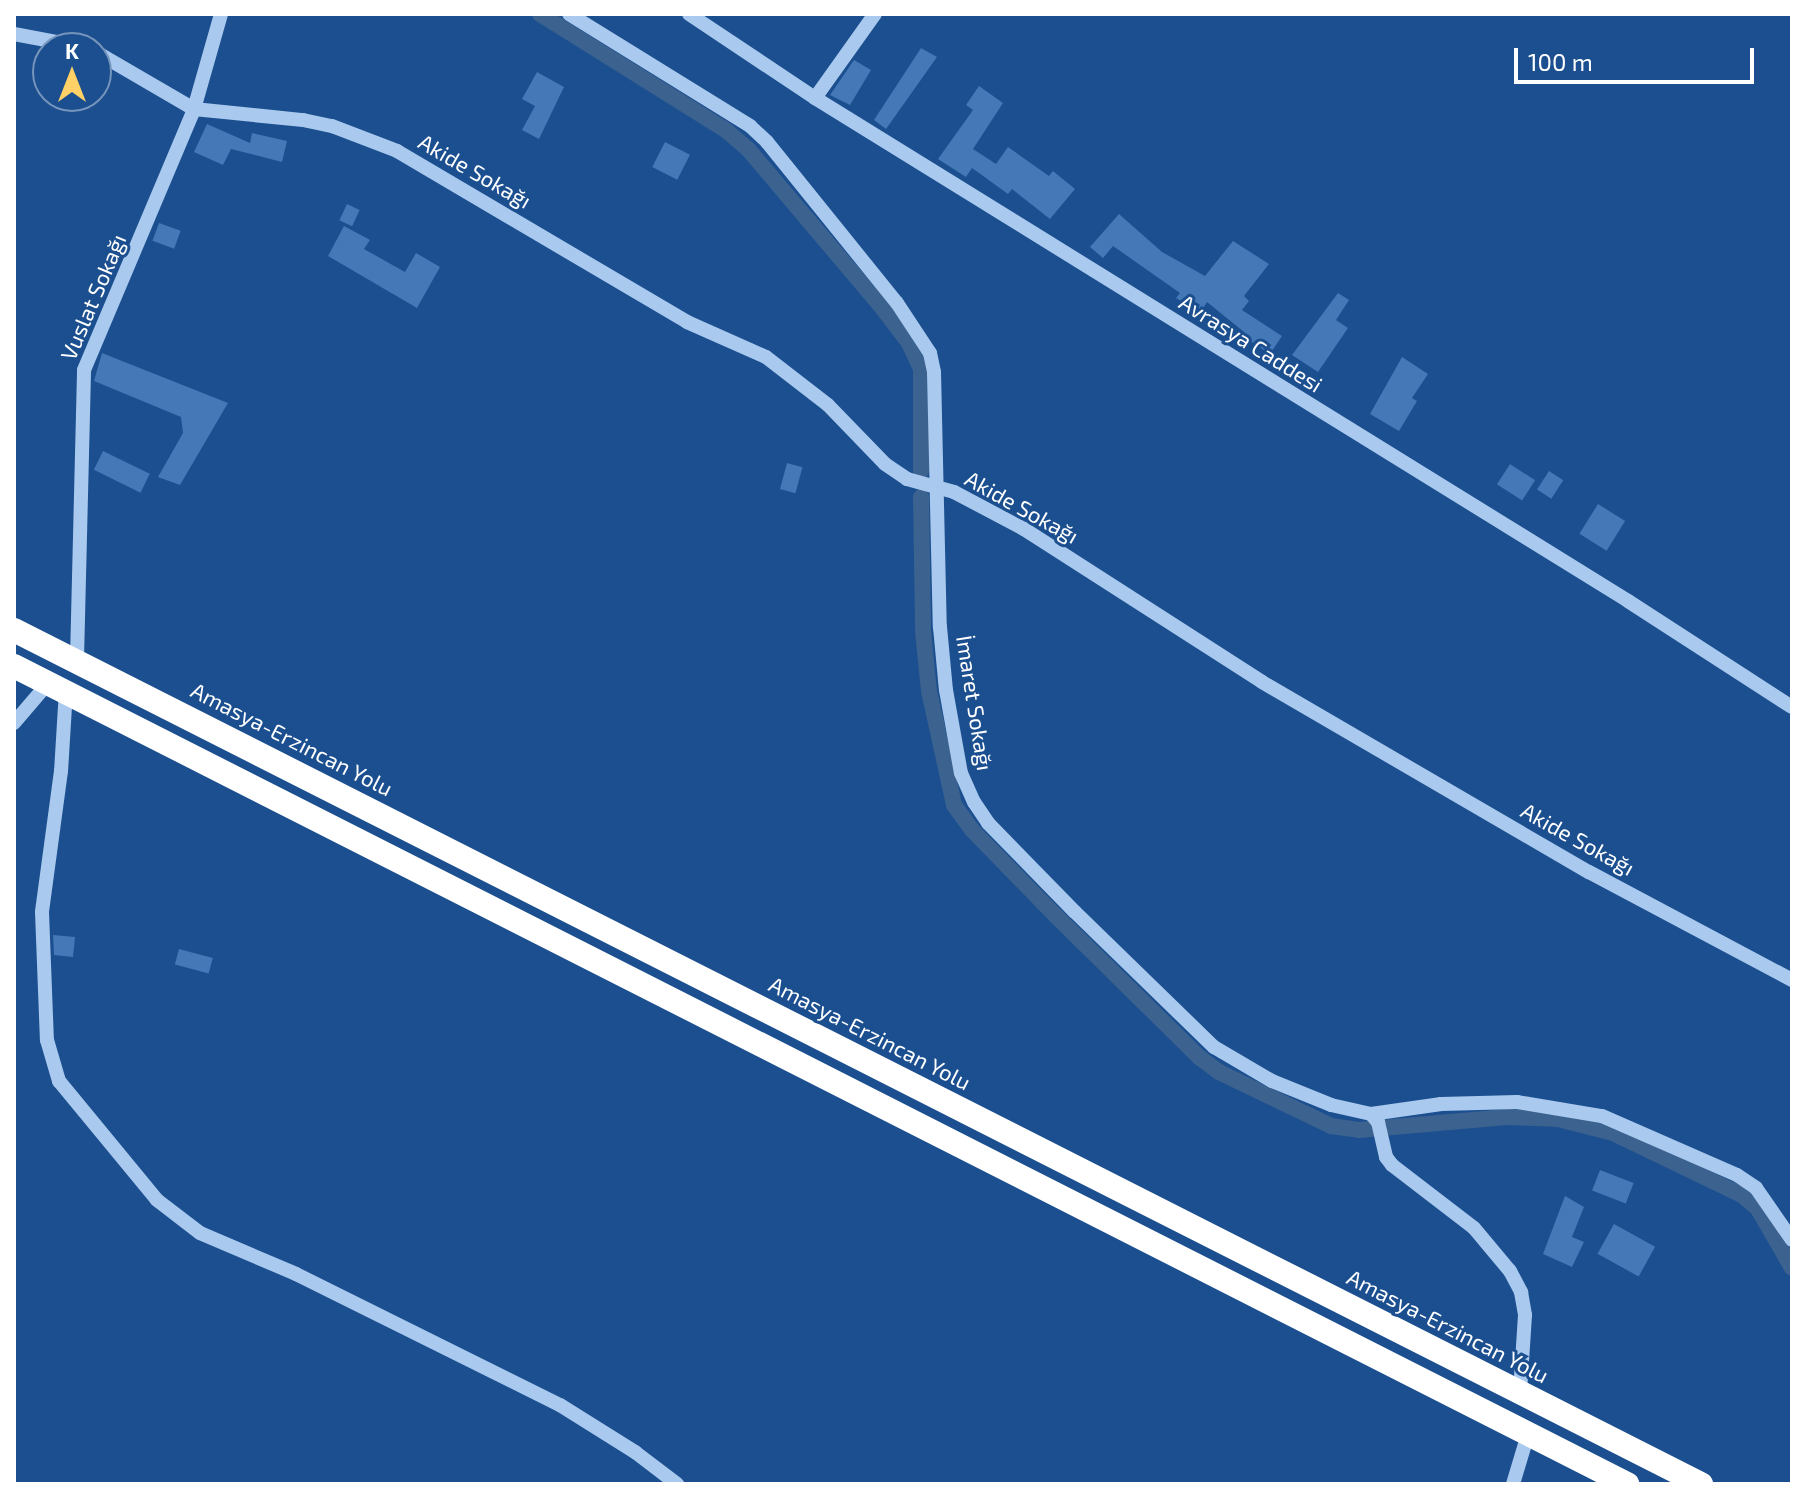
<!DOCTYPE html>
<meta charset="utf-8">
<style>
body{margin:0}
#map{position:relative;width:1806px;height:1498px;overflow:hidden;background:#1b4f8f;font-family:"Exo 2",sans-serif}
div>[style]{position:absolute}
.canal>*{height:16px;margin:-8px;padding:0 8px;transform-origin:8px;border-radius:8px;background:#3c6290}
.building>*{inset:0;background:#4478b7;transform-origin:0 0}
.minor>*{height:14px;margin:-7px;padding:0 7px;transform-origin:7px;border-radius:7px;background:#a9c9ee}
.highway>*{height:24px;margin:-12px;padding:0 12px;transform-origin:12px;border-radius:12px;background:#fff}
span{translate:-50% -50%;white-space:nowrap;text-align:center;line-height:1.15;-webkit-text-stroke:6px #1b4f8f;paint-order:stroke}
.street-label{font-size:22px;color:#fff}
.frame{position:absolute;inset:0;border:16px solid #fff;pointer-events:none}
.north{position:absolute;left:32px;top:32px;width:80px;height:80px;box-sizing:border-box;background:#1b4f8f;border:2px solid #7695bc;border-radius:50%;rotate:0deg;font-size:22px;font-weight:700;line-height:32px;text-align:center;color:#fff}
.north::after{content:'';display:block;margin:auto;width:28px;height:36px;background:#ffd166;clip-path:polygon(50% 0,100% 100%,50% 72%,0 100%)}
.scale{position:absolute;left:1514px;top:48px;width:240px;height:36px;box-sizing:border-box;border:4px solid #fff;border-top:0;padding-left:10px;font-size:24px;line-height:28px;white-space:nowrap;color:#fff;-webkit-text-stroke:6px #1b4f8f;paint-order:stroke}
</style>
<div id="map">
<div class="canal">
<i style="left:540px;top:14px;width:221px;rotate:32deg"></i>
<i style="left:727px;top:131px;width:28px;rotate:41deg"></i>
<i style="left:748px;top:149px;width:209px;rotate:49.8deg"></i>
<i style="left:883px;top:309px;width:43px;rotate:52.6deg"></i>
<i style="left:909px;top:343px;width:29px;rotate:65deg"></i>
<i style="left:921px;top:369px;width:102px;rotate:90deg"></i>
<i style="left:921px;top:497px;width:134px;rotate:89.1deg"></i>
<i style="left:923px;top:631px;width:60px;rotate:84.3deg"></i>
<i style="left:929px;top:691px;width:117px;rotate:77.6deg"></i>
<i style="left:954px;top:805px;width:31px;rotate:54deg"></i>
<i style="left:972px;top:830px;width:117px;rotate:45.7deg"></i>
<i style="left:1054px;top:914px;width:204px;rotate:44.6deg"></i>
<i style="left:1199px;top:1057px;width:25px;rotate:37deg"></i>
<i style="left:1219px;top:1072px;width:124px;rotate:25.7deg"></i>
<i style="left:1331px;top:1126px;width:28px;rotate:8deg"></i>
<i style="left:1359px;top:1130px;width:151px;rotate:-5deg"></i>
<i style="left:1509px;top:1117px;width:49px;rotate:2.3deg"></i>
<i style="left:1558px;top:1119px;width:57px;rotate:14.3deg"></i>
<i style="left:1613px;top:1133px;width:143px;rotate:25.7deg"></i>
<i style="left:1742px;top:1195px;width:21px;rotate:41deg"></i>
<i style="left:1758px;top:1209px;width:68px;rotate:60deg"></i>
</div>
<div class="building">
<i style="clip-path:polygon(921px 48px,937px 57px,886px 129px,874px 120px)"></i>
<i style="clip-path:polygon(854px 60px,871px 70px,850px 105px,830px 95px)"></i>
<i style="clip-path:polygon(537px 72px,564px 87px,539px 139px,522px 130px,535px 106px,522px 99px)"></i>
<i style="clip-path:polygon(979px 86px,1003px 103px,973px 149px,996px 164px,1008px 147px,1049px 176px,1053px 171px,1075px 189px,1050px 219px,1012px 189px,1008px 194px,972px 168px,966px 177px,938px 159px,973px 110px,966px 105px)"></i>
<i style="clip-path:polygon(207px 124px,250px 143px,252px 133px,287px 141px,282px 162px,231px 149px,223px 165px,194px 152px)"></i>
<i style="left:665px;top:142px;width:28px;height:28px;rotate:27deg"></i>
<i style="left:347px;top:204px;width:14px;height:18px;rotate:25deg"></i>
<i style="clip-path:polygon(1119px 214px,1162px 252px,1205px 276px,1233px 241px,1269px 264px,1244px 296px,1249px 301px,1242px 310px,1282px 336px,1270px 354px,1241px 335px,1244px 332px,1207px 302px,1200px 313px,1176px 298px,1180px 293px,1113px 246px,1103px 258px,1090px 247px)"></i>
<i style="left:159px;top:223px;width:23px;height:19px;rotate:20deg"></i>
<i style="clip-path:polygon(344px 226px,370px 240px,364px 249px,405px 272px,416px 253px,440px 267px,417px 308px,328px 256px)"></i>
<i style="clip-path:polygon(1338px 293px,1349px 300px,1336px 320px,1348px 328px,1318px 372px,1292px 355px)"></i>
<i style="clip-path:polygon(102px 353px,228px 403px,180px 485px,158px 477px,183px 433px,181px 417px,94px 381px)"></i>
<i style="clip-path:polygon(1402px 357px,1428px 374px,1412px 398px,1417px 401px,1399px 431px,1370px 414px)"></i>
<i style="left:103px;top:451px;width:52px;height:21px;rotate:26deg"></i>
<i style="left:787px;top:463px;width:16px;height:27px;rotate:15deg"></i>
<i style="left:1510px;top:464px;width:30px;height:24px;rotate:33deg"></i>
<i style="left:1549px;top:471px;width:17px;height:22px;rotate:33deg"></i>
<i style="left:1598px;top:504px;width:32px;height:35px;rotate:32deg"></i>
<i style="clip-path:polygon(53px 935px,75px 937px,73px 957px,54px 955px)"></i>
<i style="left:179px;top:949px;width:35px;height:16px;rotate:15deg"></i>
<i style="left:1600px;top:1170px;width:36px;height:22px;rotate:21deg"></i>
<i style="clip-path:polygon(1565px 1196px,1584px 1207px,1572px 1237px,1584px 1242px,1572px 1267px,1543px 1254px)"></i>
<i style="left:1614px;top:1224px;width:47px;height:34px;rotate:29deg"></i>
</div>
<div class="minor">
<i style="left:569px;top:14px;width:213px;rotate:31.7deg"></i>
<i style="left:750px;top:126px;width:23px;rotate:43deg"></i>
<i style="left:767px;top:142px;width:207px;rotate:51.1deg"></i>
<i style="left:897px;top:303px;width:60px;rotate:56.6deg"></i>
<i style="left:930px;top:353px;width:19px;rotate:78deg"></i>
<i style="left:934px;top:372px;width:255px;rotate:88.7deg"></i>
<i style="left:940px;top:627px;width:63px;rotate:84.6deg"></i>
<i style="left:946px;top:690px;width:84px;rotate:79.8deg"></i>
<i style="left:961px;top:773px;width:32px;rotate:66deg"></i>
<i style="left:974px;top:802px;width:25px;rotate:56deg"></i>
<i style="left:988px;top:823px;width:124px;rotate:45.7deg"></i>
<i style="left:1075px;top:912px;width:194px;rotate:44.2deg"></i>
<i style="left:1214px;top:1047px;width:67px;rotate:30.4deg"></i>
<i style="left:1272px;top:1081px;width:64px;rotate:22.1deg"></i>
<i style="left:1331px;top:1105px;width:41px;rotate:12.7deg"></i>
<i style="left:1371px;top:1114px;width:11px;rotate:49deg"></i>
<i style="left:1378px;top:1122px;width:36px;rotate:77deg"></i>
<i style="left:1386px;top:1157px;width:10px;rotate:53deg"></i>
<i style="left:1392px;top:1165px;width:103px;rotate:37.5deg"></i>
<i style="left:1474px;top:1228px;width:56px;rotate:50.1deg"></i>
<i style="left:1510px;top:1271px;width:24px;rotate:62deg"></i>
<i style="left:1521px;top:1292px;width:23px;rotate:80deg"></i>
<i style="left:1525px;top:1315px;width:77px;rotate:93.7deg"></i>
<i style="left:689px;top:14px;width:151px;rotate:33.7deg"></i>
<i style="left:815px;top:98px;width:956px;rotate:31.74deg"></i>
<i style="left:1628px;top:601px;width:195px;rotate:32.9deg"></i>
<i style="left:14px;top:34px;width:75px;rotate:10.7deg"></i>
<i style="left:96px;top:52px;width:113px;rotate:30.2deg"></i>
<i style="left:194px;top:109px;width:110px;rotate:5.8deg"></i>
<i style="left:303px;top:120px;width:30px;rotate:12deg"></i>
<i style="left:332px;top:126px;width:70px;rotate:21deg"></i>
<i style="left:397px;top:151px;width:337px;rotate:30.5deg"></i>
<i style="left:687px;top:322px;width:86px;rotate:23.9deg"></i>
<i style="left:766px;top:357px;width:78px;rotate:37.7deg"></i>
<i style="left:828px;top:405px;width:82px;rotate:46deg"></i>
<i style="left:885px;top:464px;width:27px;rotate:34deg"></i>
<i style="left:907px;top:479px;width:49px;rotate:15.5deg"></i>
<i style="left:954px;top:492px;width:79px;rotate:27.9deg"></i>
<i style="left:1024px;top:529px;width:283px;rotate:32.7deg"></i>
<i style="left:1262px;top:682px;width:378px;rotate:30.2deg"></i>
<i style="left:1589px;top:872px;width:230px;rotate:28deg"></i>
<i style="left:815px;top:98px;width:103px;rotate:-54.5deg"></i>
<i style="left:77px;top:659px;width:289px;rotate:-88.6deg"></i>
<i style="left:84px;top:370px;width:283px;rotate:-67.1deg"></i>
<i style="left:194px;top:109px;width:99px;rotate:-74.1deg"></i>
<i style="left:66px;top:690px;width:81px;rotate:93.5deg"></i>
<i style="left:61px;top:771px;width:142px;rotate:97.7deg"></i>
<i style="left:42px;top:912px;width:128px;rotate:87.8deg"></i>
<i style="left:47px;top:1040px;width:43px;rotate:73.7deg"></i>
<i style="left:59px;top:1081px;width:154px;rotate:50.5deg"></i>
<i style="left:157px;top:1200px;width:54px;rotate:37.5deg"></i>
<i style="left:200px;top:1233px;width:104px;rotate:23.1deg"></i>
<i style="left:296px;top:1274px;width:295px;rotate:26.4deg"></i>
<i style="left:560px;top:1405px;width:89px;rotate:32.1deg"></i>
<i style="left:635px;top:1452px;width:53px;rotate:37.3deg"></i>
<i style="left:14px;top:723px;width:54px;rotate:-49.5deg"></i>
<i style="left:1371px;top:1114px;width:71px;rotate:-8.1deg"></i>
<i style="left:1441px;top:1104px;width:76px;rotate:-1.5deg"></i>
<i style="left:1517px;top:1102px;width:86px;rotate:9.4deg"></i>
<i style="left:1602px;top:1116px;width:147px;rotate:23.6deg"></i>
<i style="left:1737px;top:1175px;width:23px;rotate:34deg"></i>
<i style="left:1756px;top:1188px;width:63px;rotate:55.3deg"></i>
<i style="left:1513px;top:1484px;width:52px;rotate:-73.3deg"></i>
</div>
<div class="highway">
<i style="left:14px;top:630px;width:1891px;rotate:26.85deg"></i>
<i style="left:14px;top:666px;width:1809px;rotate:26.89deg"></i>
</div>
<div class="street-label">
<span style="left:475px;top:171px;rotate:30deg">Akide Sokağı</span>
<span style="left:93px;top:297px;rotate:-67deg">Vuslat Sokağı</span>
<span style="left:1251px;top:343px;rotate:32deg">Avrasya Caddesi</span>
<span style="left:1022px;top:507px;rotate:29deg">Akide Sokağı</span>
<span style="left:975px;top:703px;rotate:81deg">İmaret Sokağı</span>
<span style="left:292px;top:739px;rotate:27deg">Amasya-Erzincan Yolu</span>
<span style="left:1578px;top:839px;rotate:29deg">Akide Sokağı</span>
<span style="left:870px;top:1033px;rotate:27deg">Amasya-Erzincan Yolu</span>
<span style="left:1448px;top:1326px;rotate:27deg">Amasya-Erzincan Yolu</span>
</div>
<div class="frame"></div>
<div class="north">K</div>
<div class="scale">100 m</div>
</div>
